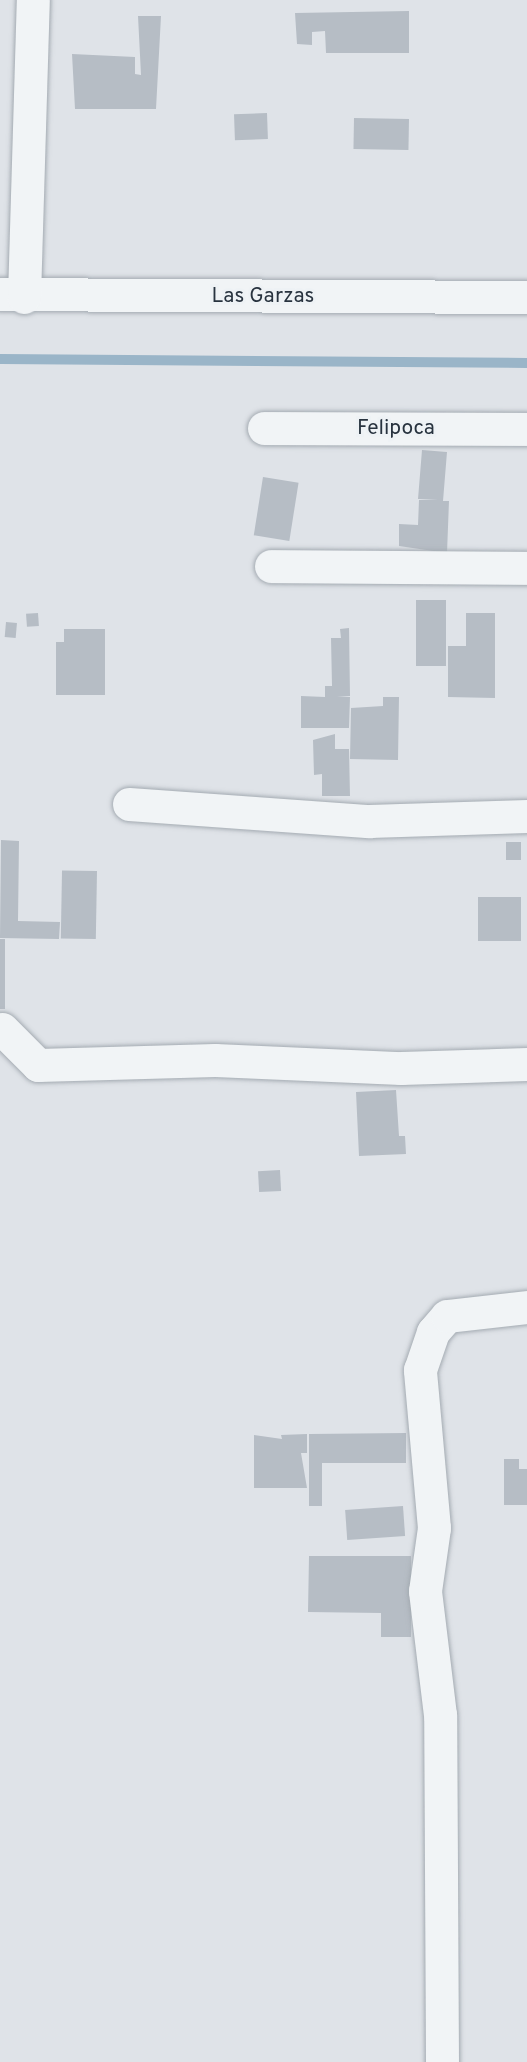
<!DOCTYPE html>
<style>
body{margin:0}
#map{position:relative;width:527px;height:2062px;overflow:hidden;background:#dfe3e8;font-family:Overpass,sans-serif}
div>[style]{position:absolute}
.stream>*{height:10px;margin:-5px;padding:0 5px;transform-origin:5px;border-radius:5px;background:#9ab5c8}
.building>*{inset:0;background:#b6bdc5;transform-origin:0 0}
.roads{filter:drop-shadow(0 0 2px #a4abb2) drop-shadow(0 0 2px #a4abb2)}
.minor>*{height:33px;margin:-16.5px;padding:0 16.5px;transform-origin:16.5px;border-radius:16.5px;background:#f1f4f6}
span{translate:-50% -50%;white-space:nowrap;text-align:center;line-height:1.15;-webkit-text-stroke:6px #eef2f5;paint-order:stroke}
.street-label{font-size:21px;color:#28333f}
</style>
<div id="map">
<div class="stream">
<i style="left:0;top:359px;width:527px;rotate:0.43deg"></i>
</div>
<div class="building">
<i style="clip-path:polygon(409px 11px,409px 53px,326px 53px,325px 31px,312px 32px,312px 45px,297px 44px,295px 13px)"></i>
<i style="clip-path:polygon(138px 16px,161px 16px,156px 109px,75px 109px,72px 54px,135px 57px,135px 74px,141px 75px)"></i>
<i style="left:267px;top:113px;width:26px;height:33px;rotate:88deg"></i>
<i style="left:354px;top:118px;width:55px;height:31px;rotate:1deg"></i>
<i style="clip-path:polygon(422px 450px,447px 452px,443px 501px,449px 501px,447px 553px,399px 546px,399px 524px,418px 525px,419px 500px,438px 500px,418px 499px)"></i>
<i style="left:263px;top:477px;width:36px;height:59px;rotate:9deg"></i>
<i style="left:416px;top:600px;width:30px;height:66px"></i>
<i style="left:38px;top:613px;width:13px;height:12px;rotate:86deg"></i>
<i style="clip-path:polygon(466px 613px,495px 613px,495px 698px,448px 697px,448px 646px,466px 646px)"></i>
<i style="left:6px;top:622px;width:11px;height:15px;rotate:5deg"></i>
<i style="clip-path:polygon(349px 628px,350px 696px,337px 697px,350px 697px,349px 728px,301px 728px,301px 696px,325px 697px,325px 686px,332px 686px,331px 638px,341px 638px,340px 629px)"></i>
<i style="clip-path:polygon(64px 629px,105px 629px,105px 695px,56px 695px,56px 642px,64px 642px)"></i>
<i style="clip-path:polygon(383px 697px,399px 697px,398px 760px,350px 759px,351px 708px,383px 706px)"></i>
<i style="clip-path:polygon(335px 734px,335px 749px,349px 749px,350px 796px,322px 796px,322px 774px,314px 775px,313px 740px)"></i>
<i style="clip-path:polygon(1px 840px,19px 841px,18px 921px,60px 922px,59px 939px,0 938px)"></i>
<i style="left:506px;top:842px;width:15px;height:18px"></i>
<i style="left:97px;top:871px;width:68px;height:35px;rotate:91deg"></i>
<i style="left:478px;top:897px;width:43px;height:44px"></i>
<i style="left:0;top:939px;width:5px;height:70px"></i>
<i style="clip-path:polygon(396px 1090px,399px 1136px,405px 1136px,406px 1154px,359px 1156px,356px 1092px)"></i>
<i style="left:280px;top:1170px;width:21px;height:22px;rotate:87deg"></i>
<i style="clip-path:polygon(406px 1433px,406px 1463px,322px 1463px,322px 1506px,309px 1506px,309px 1434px)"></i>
<i style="clip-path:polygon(307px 1434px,307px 1453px,301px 1453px,307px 1488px,254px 1488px,254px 1435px,282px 1439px,281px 1435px)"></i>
<i style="clip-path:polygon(504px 1459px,519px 1459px,519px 1469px,527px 1469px,527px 1505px,504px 1505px)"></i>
<i style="left:403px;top:1506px;width:30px;height:58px;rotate:86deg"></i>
<i style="clip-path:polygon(309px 1556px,411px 1556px,411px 1637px,381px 1637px,381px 1613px,308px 1612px)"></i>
</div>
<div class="roads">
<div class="minor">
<i style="left:0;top:294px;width:527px;rotate:0.33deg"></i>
<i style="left:24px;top:297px;width:297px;rotate:-88.3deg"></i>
<i style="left:264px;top:428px;width:263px;rotate:0.2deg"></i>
<i style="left:271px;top:566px;width:256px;rotate:0.4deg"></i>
<i style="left:129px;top:804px;width:241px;rotate:4.1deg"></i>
<i style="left:369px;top:821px;width:158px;rotate:-1.8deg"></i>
<i style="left:2px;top:1029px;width:51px;rotate:45deg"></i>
<i style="left:38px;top:1065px;width:177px;rotate:-1.6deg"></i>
<i style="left:215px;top:1060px;width:186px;rotate:2.5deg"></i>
<i style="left:401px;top:1068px;width:126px;rotate:-1.8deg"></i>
<i style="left:442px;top:2062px;width:347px;rotate:-90.3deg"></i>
<i style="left:440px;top:1715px;width:125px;rotate:-96.9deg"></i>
<i style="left:425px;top:1591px;width:64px;rotate:-81.9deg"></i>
<i style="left:434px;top:1528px;width:159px;rotate:-95.1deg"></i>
<i style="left:420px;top:1370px;width:40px;rotate:-71.1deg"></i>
<i style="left:433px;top:1332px;width:21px;rotate:-49deg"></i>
<i style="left:447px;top:1316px;width:81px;rotate:-6.4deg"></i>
</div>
</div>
<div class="street-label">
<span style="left:263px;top:297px">Las Garzas</span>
<span style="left:396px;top:429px">Felipoca</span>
</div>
</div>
